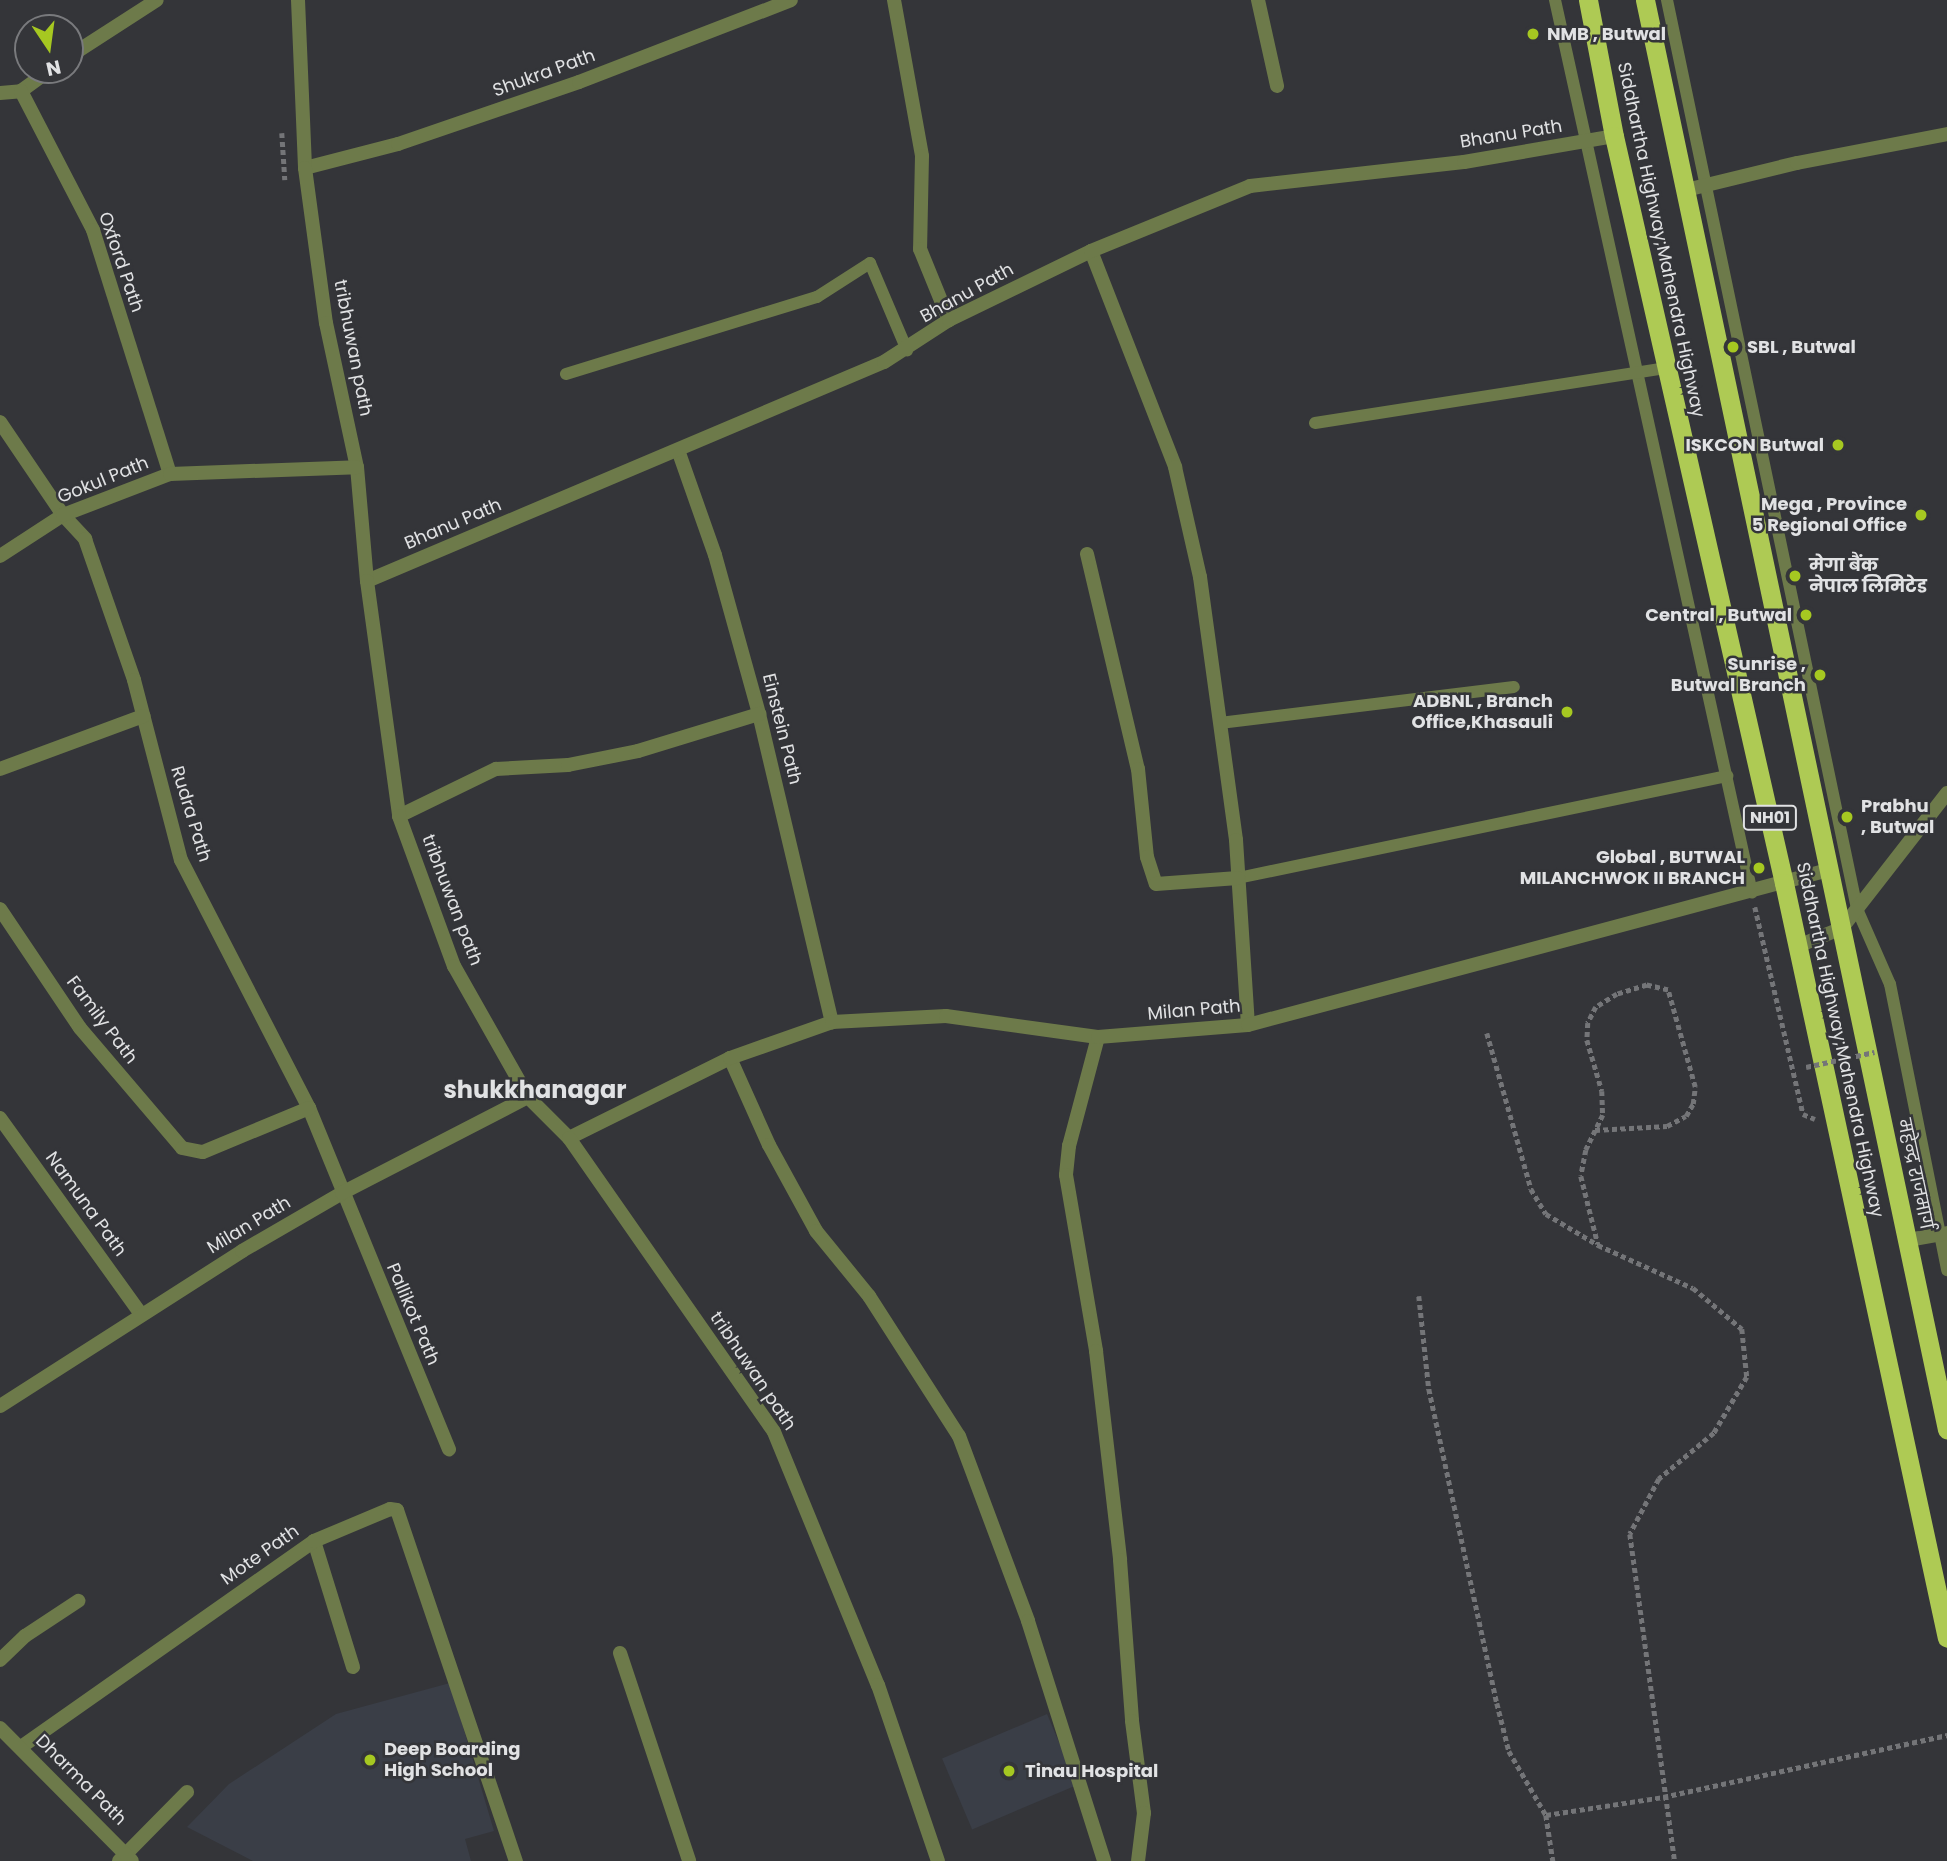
<!DOCTYPE html>
<meta charset="utf-8">
<style>
body{margin:0}
#map{position:relative;width:1947px;height:1861px;overflow:hidden;background:#343539;font-family:Poppins,"Noto Sans Devanagari",sans-serif}
div>[style]{position:absolute}
.built>*{inset:0;background:#3a3e47;transform-origin:0 0}
.path>*{height:4.5px;margin-top:-2.25px;transform-origin:0;background:repeating-linear-gradient(90deg,#747578 0 5px,transparent 0 8.5px)}
.service>*{height:12px;margin:-6px;padding:0 6px;transform-origin:6px;border-radius:6px;background:#6d7a4a}
.minor>*{height:14px;margin:-7px;padding:0 7px;transform-origin:7px;border-radius:7px;background:#6d7a4a}
.tertiary>*{height:14px;margin:-7px;padding:0 7px;transform-origin:7px;border-radius:7px;background:#6d7a4a}
.trunk>*{height:19px;margin:-9.5px;padding:0 9.5px;transform-origin:9.5px;border-radius:9.5px;background:#aeca54}
.path-bridge>*{height:4.5px;margin-top:-2.25px;transform-origin:0;background:repeating-linear-gradient(90deg,#747578 0 5px,transparent 0 8.5px)}
.dots>*{width:19px;height:19px;translate:-50% -50%;box-sizing:border-box;border:4px solid #343539;border-radius:50%}
span{translate:-50% -50%;white-space:nowrap;text-align:center;line-height:1.15;-webkit-text-stroke:5px #343539;paint-order:stroke}
.shield-label span{padding:2px 5px;background:#343539;border:2px solid;border-radius:5px;-webkit-text-stroke-width:0}
.shield-label{font-size:16px;color:#e1e2e4;font-weight:700}
.poi-label{font-size:18px;color:#e1e2e4;font-weight:700}
.left{translate:0 -50%;text-align:left}
.right{translate:-100% -50%;text-align:right}
.street-label{font-size:18px;color:#e1e2e4}
.district-label{font-size:24px;color:#e1e2e4;font-weight:700}
.north{position:absolute;left:14px;top:14px;width:70px;height:70px;box-sizing:border-box;background:#343539;border:2px solid #797a7d;border-radius:50%;rotate:167deg;font-size:19px;font-weight:700;line-height:28px;text-align:center;color:#e1e2e4}
.north::after{content:'';display:block;margin:auto;width:24px;height:32px;background:#a6c821;clip-path:polygon(50% 0,100% 100%,50% 72%,0 100%)}
</style>
<div id="map">
<div class="built">
<i style="clip-path:polygon(450px 1683px,494px 1831px,465px 1839px,471px 1861px,253px 1861px,187px 1827px,229px 1784px,336px 1714px)"></i>
<i style="left:1047px;top:1714px;width:77px;height:114px;rotate:67deg"></i>
</div>
<div class="path">
<i style="left:282px;top:133px;width:47px;rotate:86.3deg"></i>
<i style="left:1755px;top:907px;width:212px;rotate:76.9deg"></i>
<i style="left:1803px;top:1114px;width:13px;rotate:23deg"></i>
<i style="left:1487px;top:1033px;width:162px;rotate:74.2deg"></i>
<i style="left:1531px;top:1189px;width:29px;rotate:59deg"></i>
<i style="left:1546px;top:1214px;width:61px;rotate:30.8deg"></i>
<i style="left:1598px;top:1245px;width:104px;rotate:24.4deg"></i>
<i style="left:1693px;top:1288px;width:64px;rotate:39.9deg"></i>
<i style="left:1742px;top:1329px;width:48px;rotate:84.1deg"></i>
<i style="left:1747px;top:1377px;width:65px;rotate:120.5deg"></i>
<i style="left:1714px;top:1433px;width:72px;rotate:140.1deg"></i>
<i style="left:1659px;top:1479px;width:62px;rotate:117.8deg"></i>
<i style="left:1630px;top:1534px;width:330px;rotate:82.2deg"></i>
<i style="left:1595px;top:1130px;width:72px;rotate:-3.2deg"></i>
<i style="left:1667px;top:1126px;width:21px;rotate:-28deg"></i>
<i style="left:1686px;top:1116px;width:14px;rotate:-60deg"></i>
<i style="left:1693px;top:1104px;width:17px;rotate:-83deg"></i>
<i style="left:1695px;top:1087px;width:101px;rotate:-105.6deg"></i>
<i style="left:1668px;top:990px;width:22px;rotate:-167deg"></i>
<i style="left:1647px;top:985px;width:31px;rotate:163deg"></i>
<i style="left:1617px;top:994px;width:25px;rotate:148deg"></i>
<i style="left:1596px;top:1007px;width:18px;rotate:117deg"></i>
<i style="left:1588px;top:1023px;width:17px;rotate:93deg"></i>
<i style="left:1587px;top:1040px;width:53px;rotate:73.6deg"></i>
<i style="left:1602px;top:1091px;width:24px;rotate:88deg"></i>
<i style="left:1603px;top:1115px;width:39px;rotate:116deg"></i>
<i style="left:1586px;top:1150px;width:26px;rotate:101deg"></i>
<i style="left:1581px;top:1176px;width:70px;rotate:76deg"></i>
<i style="left:1419px;top:1296px;width:94px;rotate:83.9deg"></i>
<i style="left:1429px;top:1389px;width:321px;rotate:77.8deg"></i>
<i style="left:1497px;top:1703px;width:49px;rotate:76deg"></i>
<i style="left:1509px;top:1751px;width:74px;rotate:60deg"></i>
<i style="left:1546px;top:1815px;width:47px;rotate:81.3deg"></i>
<i style="left:1546px;top:1815px;width:118px;rotate:-8.7deg"></i>
<i style="left:1663px;top:1797px;width:291px;rotate:-12.3deg"></i>
</div>
<div class="service">
<i style="left:1555px;top:0;width:914px;rotate:77.56deg"></i>
<i style="left:1667px;top:0;width:929px;rotate:78.19deg"></i>
<i style="left:1857px;top:909px;width:82px;rotate:66.3deg"></i>
<i style="left:1890px;top:984px;width:292px;rotate:78.7deg"></i>
<i style="left:566px;top:374px;width:263px;rotate:-17.1deg"></i>
<i style="left:817px;top:297px;width:63px;rotate:-32.7deg"></i>
<i style="left:870px;top:263px;width:95px;rotate:67deg"></i>
<i style="left:1315px;top:423px;width:356px;rotate:-8.9deg"></i>
<i style="left:1220px;top:723px;width:296px;rotate:-7deg"></i>
<i style="left:1238px;top:878px;width:500px;rotate:-11.8deg"></i>
</div>
<div class="minor">
<i style="left:894px;top:0;width:158px;rotate:79.8deg"></i>
<i style="left:922px;top:156px;width:93px;rotate:91.2deg"></i>
<i style="left:920px;top:249px;width:77px;rotate:67.8deg"></i>
<i style="left:1258px;top:0;width:88px;rotate:77.5deg"></i>
<i style="left:70px;top:56px;width:103px;rotate:-32.8deg"></i>
<i style="left:21px;top:91px;width:36px;rotate:-36deg"></i>
<i style="left:0;top:93px;width:21px;rotate:-5deg"></i>
<i style="left:21px;top:91px;width:157px;rotate:62.6deg"></i>
<i style="left:93px;top:230px;width:256px;rotate:72.5deg"></i>
<i style="left:305px;top:168px;width:96px;rotate:-14.5deg"></i>
<i style="left:398px;top:144px;width:191px;rotate:-18.9deg"></i>
<i style="left:579px;top:82px;width:227px;rotate:-21.1deg"></i>
<i style="left:1686px;top:190px;width:114px;rotate:-13.7deg"></i>
<i style="left:1797px;top:163px;width:153px;rotate:-10.9deg"></i>
<i style="left:1091px;top:251px;width:232px;rotate:68.7deg"></i>
<i style="left:1175px;top:467px;width:113px;rotate:77.2deg"></i>
<i style="left:1200px;top:577px;width:265px;rotate:82.2deg"></i>
<i style="left:1236px;top:840px;width:185px;rotate:86.3deg"></i>
<i style="left:0;top:422px;width:112px;rotate:55.9deg"></i>
<i style="left:63px;top:515px;width:33px;rotate:47deg"></i>
<i style="left:85px;top:539px;width:149px;rotate:70.8deg"></i>
<i style="left:134px;top:680px;width:186px;rotate:75.4deg"></i>
<i style="left:181px;top:860px;width:279px;rotate:62.7deg"></i>
<i style="left:309px;top:1108px;width:369px;rotate:67.7deg"></i>
<i style="left:678px;top:450px;width:111px;rotate:70.6deg"></i>
<i style="left:715px;top:555px;width:165px;rotate:74.5deg"></i>
<i style="left:759px;top:714px;width:317px;rotate:76.7deg"></i>
<i style="left:1087px;top:554px;width:221px;rotate:76.7deg"></i>
<i style="left:1138px;top:769px;width:88px;rotate:84.2deg"></i>
<i style="left:1147px;top:857px;width:28px;rotate:72deg"></i>
<i style="left:1156px;top:884px;width:82px;rotate:-4.2deg"></i>
<i style="left:0;top:556px;width:75px;rotate:-33.1deg"></i>
<i style="left:367px;top:581px;width:561px;rotate:-22.96deg"></i>
<i style="left:884px;top:362px;width:77px;rotate:-32.9deg"></i>
<i style="left:949px;top:320px;width:158px;rotate:-25.9deg"></i>
<i style="left:1091px;top:251px;width:172px;rotate:-22.2deg"></i>
<i style="left:1250px;top:186px;width:215px;rotate:-6.4deg"></i>
<i style="left:1464px;top:162px;width:152px;rotate:-9.8deg"></i>
<i style="left:0;top:769px;width:153px;rotate:-20.3deg"></i>
<i style="left:399px;top:816px;width:108px;rotate:-25.9deg"></i>
<i style="left:496px;top:769px;width:72px;rotate:-3.2deg"></i>
<i style="left:568px;top:765px;width:71px;rotate:-11.3deg"></i>
<i style="left:638px;top:751px;width:127px;rotate:-17deg"></i>
<i style="left:0;top:909px;width:143px;rotate:56.1deg"></i>
<i style="left:80px;top:1028px;width:157px;rotate:49.6deg"></i>
<i style="left:182px;top:1148px;width:21px;rotate:11deg"></i>
<i style="left:203px;top:1152px;width:115px;rotate:-22.5deg"></i>
<i style="left:1098px;top:1037px;width:113px;rotate:104.9deg"></i>
<i style="left:1069px;top:1146px;width:29px;rotate:96deg"></i>
<i style="left:1066px;top:1175px;width:179px;rotate:80.3deg"></i>
<i style="left:1096px;top:1351px;width:210px;rotate:83.4deg"></i>
<i style="left:1120px;top:1560px;width:161px;rotate:85.7deg"></i>
<i style="left:1132px;top:1721px;width:93px;rotate:82.6deg"></i>
<i style="left:1144px;top:1813px;width:48px;rotate:97.1deg"></i>
<i style="left:730px;top:1058px;width:95px;rotate:65.9deg"></i>
<i style="left:769px;top:1145px;width:98px;rotate:61.3deg"></i>
<i style="left:816px;top:1231px;width:84px;rotate:50.8deg"></i>
<i style="left:869px;top:1296px;width:166px;rotate:57.3deg"></i>
<i style="left:959px;top:1436px;width:197px;rotate:69.5deg"></i>
<i style="left:1028px;top:1621px;width:252px;rotate:72.4deg"></i>
<i style="left:0;top:1118px;width:240px;rotate:54.3deg"></i>
<i style="left:569px;top:1138px;width:180px;rotate:-26.4deg"></i>
<i style="left:730px;top:1058px;width:108px;rotate:-19.4deg"></i>
<i style="left:832px;top:1022px;width:114px;rotate:-3deg"></i>
<i style="left:946px;top:1016px;width:153px;rotate:7.9deg"></i>
<i style="left:1098px;top:1037px;width:150px;rotate:-4.6deg"></i>
<i style="left:1248px;top:1025px;width:600px;rotate:-14.96deg"></i>
<i style="left:1908px;top:1240px;width:40px;rotate:-10deg"></i>
<i style="left:0;top:1406px;width:287px;rotate:-32.6deg"></i>
<i style="left:242px;top:1251px;width:116px;rotate:-30.1deg"></i>
<i style="left:342px;top:1193px;width:209px;rotate:-27.3deg"></i>
<i style="left:314px;top:1541px;width:132px;rotate:72.8deg"></i>
<i style="left:620px;top:1653px;width:219px;rotate:71.6deg"></i>
<i style="left:0;top:1660px;width:35px;rotate:-44deg"></i>
<i style="left:25px;top:1636px;width:64px;rotate:-33.4deg"></i>
<i style="left:21px;top:1747px;width:358px;rotate:-35.1deg"></i>
<i style="left:314px;top:1541px;width:82px;rotate:-22.8deg"></i>
<i style="left:390px;top:1509px;width:7px;rotate:8deg"></i>
<i style="left:397px;top:1510px;width:371px;rotate:71.3deg"></i>
<i style="left:119px;top:1861px;width:97px;rotate:-45.4deg"></i>
</div>
<div class="tertiary">
<i style="left:298px;top:0;width:168px;rotate:87.6deg"></i>
<i style="left:305px;top:168px;width:156px;rotate:82.3deg"></i>
<i style="left:326px;top:323px;width:147px;rotate:77.9deg"></i>
<i style="left:357px;top:467px;width:114px;rotate:85deg"></i>
<i style="left:367px;top:581px;width:237px;rotate:82.2deg"></i>
<i style="left:399px;top:816px;width:160px;rotate:69.9deg"></i>
<i style="left:454px;top:966px;width:150px;rotate:60.5deg"></i>
<i style="left:528px;top:1097px;width:58px;rotate:45deg"></i>
<i style="left:569px;top:1138px;width:358px;rotate:55.1deg"></i>
<i style="left:774px;top:1432px;width:274px;rotate:67.7deg"></i>
<i style="left:878px;top:1685px;width:186px;rotate:71.2deg"></i>
<i style="left:63px;top:515px;width:115px;rotate:-21deg"></i>
<i style="left:170px;top:474px;width:187px;rotate:-2.1deg"></i>
<i style="left:1798px;top:946px;width:48px;rotate:-22.2deg"></i>
<i style="left:1842px;top:928px;width:171px;rotate:-52.1deg"></i>
<i style="left:0;top:1728px;width:187px;rotate:45.2deg"></i>
</div>
<div class="trunk">
<i style="left:1588px;top:0;width:138px;rotate:79.2deg"></i>
<i style="left:1614px;top:136px;width:766px;rotate:77.18deg"></i>
<i style="left:1784px;top:883px;width:772px;rotate:77.82deg"></i>
<i style="left:1645px;top:0;width:1461px;rotate:78.07deg"></i>
</div>
<div class="path-bridge">
<i style="left:1806px;top:1067px;width:70px;rotate:-12.4deg"></i>
</div>
<div class="dots">
<i style="left:1533px;top:34px;background:#a6c821"></i>
<i style="left:1733px;top:347px;background:#a6c821"></i>
<i style="left:1838px;top:445px;background:#a6c821"></i>
<i style="left:1921px;top:515px;background:#a6c821"></i>
<i style="left:1795px;top:576px;background:#a6c821"></i>
<i style="left:1806px;top:615px;background:#a6c821"></i>
<i style="left:1820px;top:675px;background:#a6c821"></i>
<i style="left:1567px;top:712px;background:#a6c821"></i>
<i style="left:1847px;top:817px;background:#a6c821"></i>
<i style="left:1759px;top:868px;background:#a6c821"></i>
<i style="left:370px;top:1760px;background:#a6c821"></i>
<i style="left:1009px;top:1771px;background:#a6c821"></i>
</div>
<div class="shield-label">
<span style="left:1770px;top:818px">NH01</span>
</div>
<div class="poi-label">
<span class="left" style="left:1547px;top:34px">NMB , Butwal</span>
<span class="left" style="left:1747px;top:347px">SBL , Butwal</span>
<span class="right" style="left:1824px;top:445px">ISKCON Butwal</span>
<span class="right" style="left:1907px;top:515px">Mega , Province<br>5 Regional Office</span>
<span class="left" style="left:1809px;top:576px">मेगा बैंक<br>नेपाल लिमिटेड</span>
<span class="right" style="left:1792px;top:615px">Central , Butwal</span>
<span class="right" style="left:1806px;top:675px">Sunrise ,<br>Butwal Branch</span>
<span class="right" style="left:1553px;top:712px">ADBNL , Branch<br>Office,Khasauli</span>
<span class="left" style="left:1861px;top:817px">Prabhu<br>, Butwal</span>
<span class="right" style="left:1745px;top:868px">Global , BUTWAL<br>MILANCHWOK II BRANCH</span>
<span class="left" style="left:384px;top:1760px">Deep Boarding<br>High School</span>
<span class="left" style="left:1025px;top:1771px">Tinau Hospital</span>
</div>
<div class="street-label">
<span style="left:544px;top:73px;rotate:-20deg">Shukra Path</span>
<span style="left:1511px;top:134px;rotate:-9deg">Bhanu Path</span>
<span style="left:1661px;top:240px;rotate:78deg">Siddhartha Highway;Mahendra Highway</span>
<span style="left:121px;top:262px;rotate:71deg">Oxford Path</span>
<span style="left:967px;top:293px;rotate:-29deg">Bhanu Path</span>
<span style="left:353px;top:348px;rotate:79deg">tribhuwan path</span>
<span style="left:103px;top:480px;rotate:-22deg">Gokul Path</span>
<span style="left:453px;top:524px;rotate:-23deg">Bhanu Path</span>
<span style="left:782px;top:729px;rotate:76deg">Einstein Path</span>
<span style="left:191px;top:814px;rotate:73deg">Rudra Path</span>
<span style="left:452px;top:900px;rotate:69deg">tribhuwan path</span>
<span style="left:1194px;top:1010px;rotate:-5deg">Milan Path</span>
<span style="left:102px;top:1020px;rotate:53deg">Family Path</span>
<span style="left:1840px;top:1040px;rotate:78deg">Siddhartha Highway;Mahendra Highway</span>
<span style="left:1915px;top:1174px;rotate:78deg">महेन्द्र राजमार्ग</span>
<span style="left:86px;top:1204px;rotate:54deg">Namuna Path</span>
<span style="left:249px;top:1225px;rotate:-31deg">Milan Path</span>
<span style="left:413px;top:1314px;rotate:67deg">Pallikot Path</span>
<span style="left:753px;top:1371px;rotate:56deg">tribhuwan path</span>
<span style="left:260px;top:1555px;rotate:-35deg">Mote Path</span>
<span style="left:81px;top:1780px;rotate:45deg">Dharma Path</span>
</div>
<div class="district-label">
<span style="left:535px;top:1090px">shukkhanagar</span>
</div>
<div class="north">N</div>
</div>
